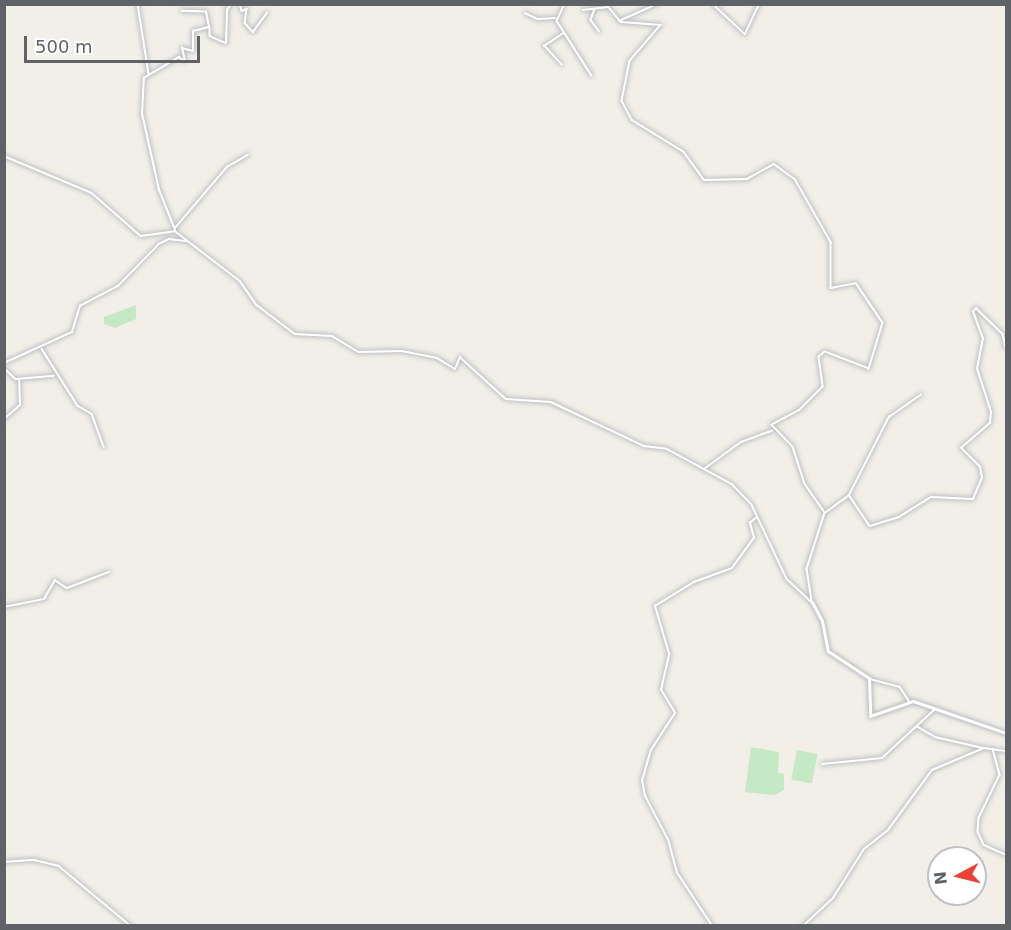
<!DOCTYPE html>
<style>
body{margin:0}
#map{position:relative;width:1011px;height:930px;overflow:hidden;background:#f1efe8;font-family:"DejaVu Sans",sans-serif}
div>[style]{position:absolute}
.green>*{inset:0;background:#c5e8c5;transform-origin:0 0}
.roads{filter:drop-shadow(0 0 2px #b5b8bc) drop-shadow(0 0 2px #b5b8bc)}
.minor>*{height:1.5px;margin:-0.75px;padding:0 0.75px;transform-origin:0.75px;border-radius:0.75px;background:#fff}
.tertiary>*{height:3px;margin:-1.5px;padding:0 1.5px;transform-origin:1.5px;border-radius:1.5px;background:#fff}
span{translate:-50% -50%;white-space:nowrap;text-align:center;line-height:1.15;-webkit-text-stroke:6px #fff;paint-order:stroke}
.frame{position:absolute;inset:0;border:6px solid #5f6368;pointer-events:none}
.north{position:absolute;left:927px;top:846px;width:60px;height:60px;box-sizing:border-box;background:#fff;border:2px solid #bfc1c3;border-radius:50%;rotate:263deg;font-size:16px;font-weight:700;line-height:24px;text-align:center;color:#5f6368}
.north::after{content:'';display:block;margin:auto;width:21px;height:27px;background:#ea4335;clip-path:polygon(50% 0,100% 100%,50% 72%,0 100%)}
.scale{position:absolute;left:24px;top:36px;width:176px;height:27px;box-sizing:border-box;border:3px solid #5f6368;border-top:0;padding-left:8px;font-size:18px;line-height:21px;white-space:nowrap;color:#5f6368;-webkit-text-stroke:4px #fff;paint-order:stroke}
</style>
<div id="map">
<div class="green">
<i style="clip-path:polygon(136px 305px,136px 319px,115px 328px,104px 324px,104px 317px)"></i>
<i style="clip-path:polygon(751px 747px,779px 752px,778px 773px,784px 774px,784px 790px,775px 795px,745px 792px)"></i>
<i style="left:797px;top:750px;width:21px;height:30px;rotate:11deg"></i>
</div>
<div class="roads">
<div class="minor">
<i style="left:138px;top:4px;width:71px;rotate:81.1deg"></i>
<i style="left:240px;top:4px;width:7px;rotate:74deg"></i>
<i style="left:242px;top:11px;width:5px;rotate:-22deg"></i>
<i style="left:247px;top:9px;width:14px;rotate:98deg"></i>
<i style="left:245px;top:23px;width:12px;rotate:48deg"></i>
<i style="left:253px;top:32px;width:24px;rotate:-54deg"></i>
<i style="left:565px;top:4px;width:19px;rotate:115deg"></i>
<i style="left:557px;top:21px;width:65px;rotate:57.5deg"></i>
<i style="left:606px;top:4px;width:23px;rotate:50deg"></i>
<i style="left:621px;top:22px;width:40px;rotate:4.3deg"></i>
<i style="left:661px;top:25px;width:48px;rotate:130.7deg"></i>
<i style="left:630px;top:61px;width:41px;rotate:101.3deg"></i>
<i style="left:622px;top:101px;width:21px;rotate:62deg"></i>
<i style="left:632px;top:120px;width:61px;rotate:31.6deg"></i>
<i style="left:684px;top:152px;width:34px;rotate:54deg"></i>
<i style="left:704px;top:180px;width:43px;rotate:-1.3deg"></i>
<i style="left:747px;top:179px;width:31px;rotate:-29deg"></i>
<i style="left:774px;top:164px;width:26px;rotate:36deg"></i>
<i style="left:795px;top:179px;width:73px;rotate:60.3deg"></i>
<i style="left:831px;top:242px;width:46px;rotate:90deg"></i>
<i style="left:831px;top:288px;width:25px;rotate:-11deg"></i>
<i style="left:856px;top:283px;width:48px;rotate:56deg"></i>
<i style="left:883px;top:323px;width:48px;rotate:106.9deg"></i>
<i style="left:869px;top:369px;width:47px;rotate:-158.9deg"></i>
<i style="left:825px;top:352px;width:8px;rotate:140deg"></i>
<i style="left:819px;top:357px;width:30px;rotate:82deg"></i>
<i style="left:823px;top:387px;width:33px;rotate:135deg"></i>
<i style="left:800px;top:410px;width:32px;rotate:152deg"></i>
<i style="left:772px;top:425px;width:30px;rotate:46deg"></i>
<i style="left:793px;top:447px;width:39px;rotate:72deg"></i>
<i style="left:805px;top:484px;width:35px;rotate:55deg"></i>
<i style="left:825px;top:513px;width:59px;rotate:107.8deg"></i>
<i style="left:807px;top:569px;width:33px;rotate:81deg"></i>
<i style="left:713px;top:4px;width:44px;rotate:43.2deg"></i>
<i style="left:745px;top:34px;width:33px;rotate:-65deg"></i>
<i style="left:595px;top:9px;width:12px;rotate:110deg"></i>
<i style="left:591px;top:20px;width:14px;rotate:54deg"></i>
<i style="left:583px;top:10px;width:25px;rotate:-7deg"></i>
<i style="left:525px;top:13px;width:14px;rotate:25deg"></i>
<i style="left:538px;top:19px;width:17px;rotate:-3deg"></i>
<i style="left:619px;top:21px;width:42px;rotate:-24.1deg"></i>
<i style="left:210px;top:27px;width:9px;rotate:90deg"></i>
<i style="left:210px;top:36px;width:17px;rotate:24deg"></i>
<i style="left:226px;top:43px;width:33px;rotate:-88deg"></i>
<i style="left:227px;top:10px;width:7px;rotate:-56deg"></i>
<i style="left:562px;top:65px;width:26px;rotate:-133deg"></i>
<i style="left:544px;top:46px;width:23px;rotate:-34deg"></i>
<i style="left:4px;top:156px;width:95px;rotate:22.8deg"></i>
<i style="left:92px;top:193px;width:65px;rotate:41.3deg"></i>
<i style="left:141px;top:236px;width:34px;rotate:-8deg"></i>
<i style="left:175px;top:231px;width:82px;rotate:37.6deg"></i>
<i style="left:240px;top:281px;width:29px;rotate:55deg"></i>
<i style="left:257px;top:305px;width:48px;rotate:37.3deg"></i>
<i style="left:295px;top:334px;width:37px;rotate:3deg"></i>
<i style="left:332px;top:336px;width:31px;rotate:31deg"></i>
<i style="left:359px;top:352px;width:43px;rotate:-1.3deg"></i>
<i style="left:402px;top:351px;width:36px;rotate:11deg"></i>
<i style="left:437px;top:358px;width:21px;rotate:31deg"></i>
<i style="left:455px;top:369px;width:13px;rotate:-67deg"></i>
<i style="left:460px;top:357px;width:62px;rotate:42.4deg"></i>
<i style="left:506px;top:399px;width:45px;rotate:3.8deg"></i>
<i style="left:551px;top:402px;width:103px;rotate:25.3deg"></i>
<i style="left:644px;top:446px;width:23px;rotate:7deg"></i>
<i style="left:667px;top:449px;width:74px;rotate:28.3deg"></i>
<i style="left:732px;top:484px;width:29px;rotate:46deg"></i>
<i style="left:752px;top:505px;width:82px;rotate:64.7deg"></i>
<i style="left:787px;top:579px;width:34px;rotate:43deg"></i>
<i style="left:175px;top:228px;width:80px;rotate:-49.6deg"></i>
<i style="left:227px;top:167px;width:24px;rotate:-30deg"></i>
<i style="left:175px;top:230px;width:43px;rotate:-111.8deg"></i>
<i style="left:159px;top:190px;width:78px;rotate:-102.6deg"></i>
<i style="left:142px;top:114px;width:36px;rotate:-87deg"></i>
<i style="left:144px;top:78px;width:41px;rotate:-31deg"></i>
<i style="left:179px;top:57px;width:7px;rotate:34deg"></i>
<i style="left:185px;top:61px;width:13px;rotate:-103deg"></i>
<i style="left:182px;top:48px;width:11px;rotate:15deg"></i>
<i style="left:193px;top:51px;width:20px;rotate:-90deg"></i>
<i style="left:193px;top:31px;width:16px;rotate:-14deg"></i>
<i style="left:209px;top:27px;width:15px;rotate:-101deg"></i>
<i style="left:206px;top:12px;width:24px;rotate:-178deg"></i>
<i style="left:42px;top:349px;width:67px;rotate:57.7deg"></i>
<i style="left:78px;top:406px;width:16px;rotate:30deg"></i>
<i style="left:92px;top:414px;width:35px;rotate:70deg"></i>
<i style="left:4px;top:363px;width:75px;rotate:-24.5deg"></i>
<i style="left:72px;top:332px;width:27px;rotate:-73deg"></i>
<i style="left:80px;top:306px;width:43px;rotate:-27.8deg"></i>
<i style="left:118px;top:286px;width:59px;rotate:-45.7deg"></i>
<i style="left:159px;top:244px;width:11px;rotate:-27deg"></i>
<i style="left:169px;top:239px;width:17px;rotate:7deg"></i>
<i style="left:4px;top:368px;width:16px;rotate:43deg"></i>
<i style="left:16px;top:379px;width:38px;rotate:-5deg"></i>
<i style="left:4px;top:419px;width:21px;rotate:-41deg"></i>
<i style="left:20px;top:405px;width:24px;rotate:-92deg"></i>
<i style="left:704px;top:469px;width:46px;rotate:-36.1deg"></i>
<i style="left:741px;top:442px;width:33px;rotate:-20deg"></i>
<i style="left:849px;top:495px;width:37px;rotate:56deg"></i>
<i style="left:870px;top:526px;width:30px;rotate:-17deg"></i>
<i style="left:899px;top:517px;width:38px;rotate:-32deg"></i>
<i style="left:931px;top:497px;width:42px;rotate:2.7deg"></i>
<i style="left:973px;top:499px;width:23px;rotate:-67deg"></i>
<i style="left:982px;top:478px;width:11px;rotate:-100deg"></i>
<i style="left:980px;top:467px;width:27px;rotate:-135deg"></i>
<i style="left:961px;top:448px;width:38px;rotate:-41deg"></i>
<i style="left:990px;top:423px;width:11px;rotate:-85deg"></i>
<i style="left:991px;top:412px;width:45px;rotate:-108deg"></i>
<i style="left:977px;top:369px;width:31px;rotate:-79deg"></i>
<i style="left:983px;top:339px;width:29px;rotate:-110deg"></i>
<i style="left:973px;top:312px;width:5px;rotate:-53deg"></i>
<i style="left:976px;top:308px;width:37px;rotate:44deg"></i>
<i style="left:1003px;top:334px;width:14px;rotate:78deg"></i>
<i style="left:826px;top:512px;width:29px;rotate:-36deg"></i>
<i style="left:849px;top:495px;width:88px;rotate:-62.9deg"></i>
<i style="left:889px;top:417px;width:39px;rotate:-35deg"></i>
<i style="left:4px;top:607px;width:41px;rotate:-11.3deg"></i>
<i style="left:44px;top:599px;width:22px;rotate:-60deg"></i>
<i style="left:55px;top:580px;width:14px;rotate:34deg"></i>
<i style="left:67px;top:588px;width:45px;rotate:-20.9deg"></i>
<i style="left:870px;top:679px;width:31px;rotate:15deg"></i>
<i style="left:900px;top:687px;width:17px;rotate:57deg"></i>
<i style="left:918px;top:727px;width:20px;rotate:30deg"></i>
<i style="left:935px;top:737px;width:49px;rotate:12.9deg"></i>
<i style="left:993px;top:749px;width:27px;rotate:75deg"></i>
<i style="left:1000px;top:775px;width:48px;rotate:116deg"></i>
<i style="left:979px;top:818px;width:14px;rotate:94deg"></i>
<i style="left:978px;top:832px;width:14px;rotate:65deg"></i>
<i style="left:984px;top:845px;width:24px;rotate:24deg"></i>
<i style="left:822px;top:764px;width:60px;rotate:-5.7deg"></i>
<i style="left:882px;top:758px;width:71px;rotate:-42.7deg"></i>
<i style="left:4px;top:862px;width:30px;rotate:-4deg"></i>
<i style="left:34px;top:860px;width:26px;rotate:13deg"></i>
<i style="left:59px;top:866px;width:94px;rotate:39.8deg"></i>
<i style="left:712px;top:926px;width:64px;rotate:-123.4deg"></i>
<i style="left:677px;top:873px;width:34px;rotate:-105deg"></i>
<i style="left:668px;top:840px;width:50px;rotate:-117.6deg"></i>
<i style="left:645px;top:796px;width:15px;rotate:-101deg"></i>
<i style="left:642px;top:781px;width:32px;rotate:-74deg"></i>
<i style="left:651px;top:750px;width:44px;rotate:-57deg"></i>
<i style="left:675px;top:713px;width:27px;rotate:-121deg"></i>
<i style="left:661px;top:690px;width:37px;rotate:-77deg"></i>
<i style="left:669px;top:654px;width:50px;rotate:-106.3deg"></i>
<i style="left:655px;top:606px;width:46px;rotate:-31.6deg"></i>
<i style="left:694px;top:582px;width:40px;rotate:-20.2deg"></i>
<i style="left:732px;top:568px;width:37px;rotate:-54deg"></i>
<i style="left:754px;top:538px;width:16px;rotate:-105deg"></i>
<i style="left:750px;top:523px;width:9px;rotate:-41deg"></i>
<i style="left:803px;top:926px;width:41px;rotate:-43deg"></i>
<i style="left:833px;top:898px;width:58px;rotate:-57.7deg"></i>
<i style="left:864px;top:849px;width:31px;rotate:-38deg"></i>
<i style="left:888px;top:830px;width:74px;rotate:-53.7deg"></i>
<i style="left:932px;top:770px;width:56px;rotate:-22.9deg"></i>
<i style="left:984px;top:748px;width:22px;rotate:8deg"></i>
</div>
<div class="tertiary">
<i style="left:812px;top:602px;width:21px;rotate:62deg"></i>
<i style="left:822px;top:621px;width:31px;rotate:79deg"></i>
<i style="left:828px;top:651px;width:49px;rotate:33.4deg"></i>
<i style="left:869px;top:678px;width:38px;rotate:88deg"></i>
<i style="left:870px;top:716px;width:46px;rotate:-19.2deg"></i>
<i style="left:913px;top:701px;width:98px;rotate:19deg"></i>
</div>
</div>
<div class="frame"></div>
<div class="north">N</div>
<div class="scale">500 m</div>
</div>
